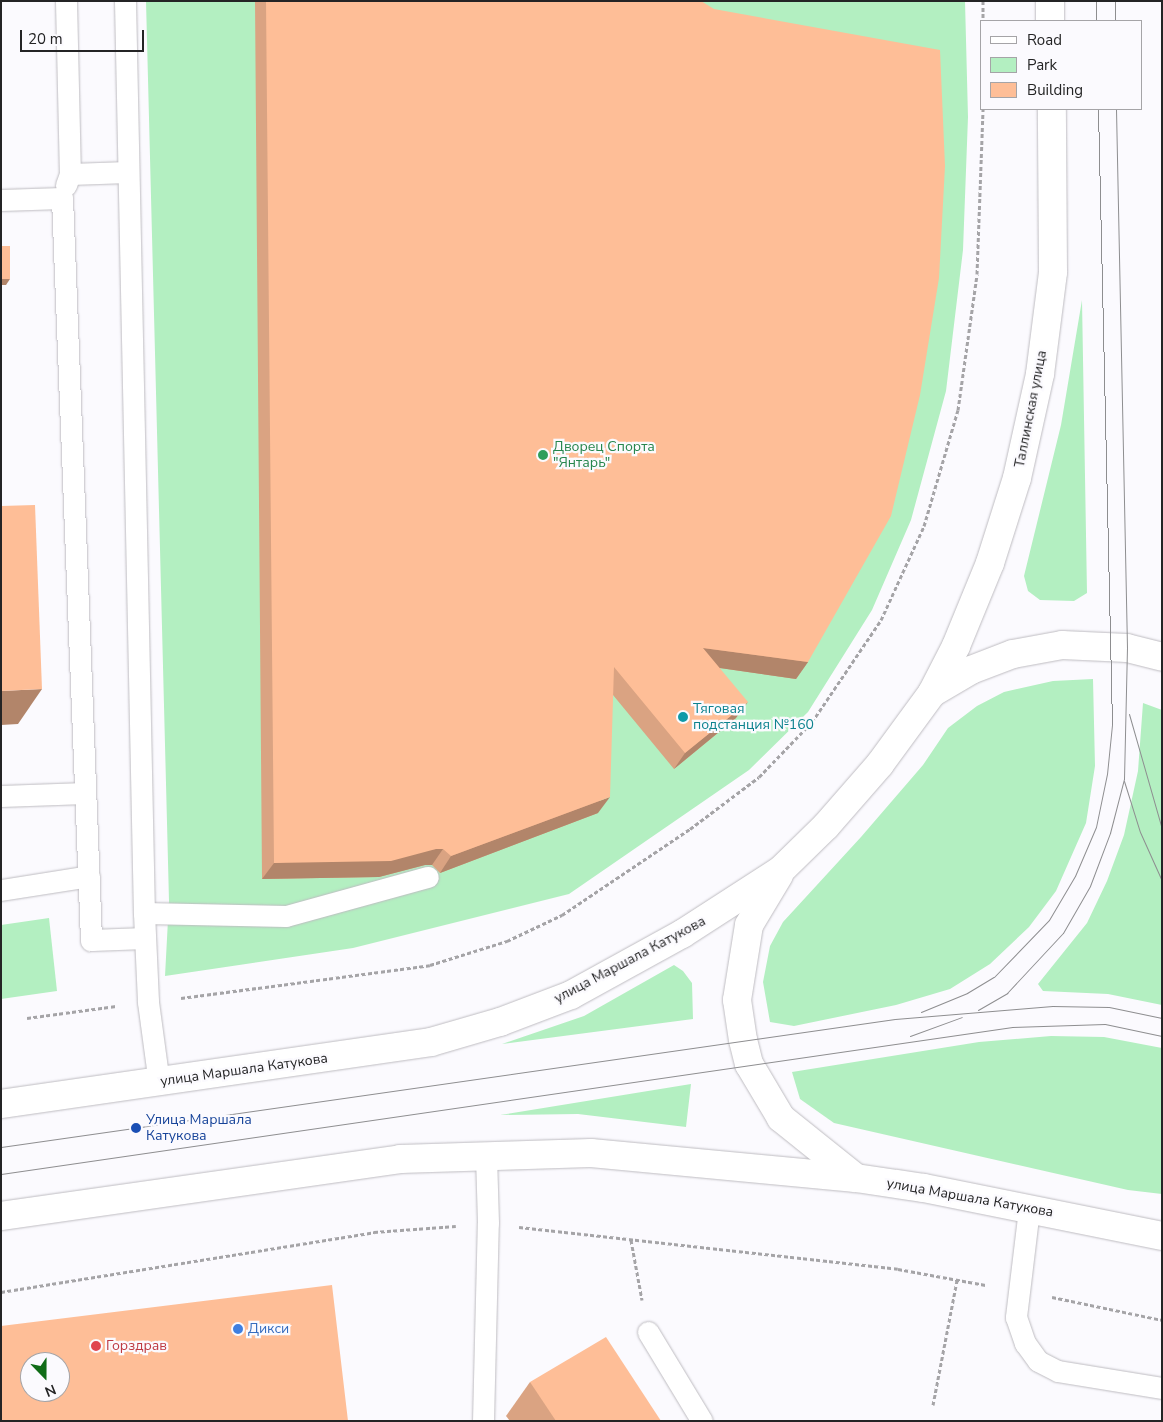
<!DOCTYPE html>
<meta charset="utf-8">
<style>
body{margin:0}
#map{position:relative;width:1163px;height:1422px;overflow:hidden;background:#fbfafe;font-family:"Nunito Sans",sans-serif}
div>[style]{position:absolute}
.green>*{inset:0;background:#b3efc1}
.path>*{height:3px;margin-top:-1.5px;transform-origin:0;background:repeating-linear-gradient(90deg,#a5a4a7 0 4px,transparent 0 6.5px)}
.roads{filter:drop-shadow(0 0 1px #bebcc1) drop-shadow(0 0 1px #bebcc1)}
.lane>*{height:21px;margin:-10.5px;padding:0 10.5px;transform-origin:10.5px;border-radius:10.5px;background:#fff}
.secondary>*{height:28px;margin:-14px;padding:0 14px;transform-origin:14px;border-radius:14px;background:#fff}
.tram>*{height:1px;margin:-0.5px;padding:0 0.5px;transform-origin:0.5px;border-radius:0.5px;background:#8e8e90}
.wall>*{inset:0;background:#daa382}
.shaded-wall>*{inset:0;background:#b2856a}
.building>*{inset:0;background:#febe97;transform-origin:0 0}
.dots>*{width:14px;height:14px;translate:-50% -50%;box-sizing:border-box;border:2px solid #fbfafe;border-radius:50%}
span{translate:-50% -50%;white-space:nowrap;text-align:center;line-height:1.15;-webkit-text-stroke:4.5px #fbfafe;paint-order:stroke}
.street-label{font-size:14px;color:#242425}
.leisure-label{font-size:14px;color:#27864d}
.left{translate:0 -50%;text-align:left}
.culture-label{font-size:14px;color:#0d838f}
.transit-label{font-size:14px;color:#164399}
.shop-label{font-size:14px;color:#366cbe}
.health-label{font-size:14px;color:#be3a42}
.frame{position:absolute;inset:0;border:2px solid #242425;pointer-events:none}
.legend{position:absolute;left:980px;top:20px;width:162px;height:90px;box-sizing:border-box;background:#fbfafe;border:1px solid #a5a4a7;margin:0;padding:6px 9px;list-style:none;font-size:15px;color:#242425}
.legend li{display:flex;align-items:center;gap:10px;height:25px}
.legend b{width:25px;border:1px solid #a5a4a7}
.north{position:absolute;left:20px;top:1352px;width:50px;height:50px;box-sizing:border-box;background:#fbfafe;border:1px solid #a5a4a7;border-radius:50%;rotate:158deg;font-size:14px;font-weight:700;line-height:20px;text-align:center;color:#242425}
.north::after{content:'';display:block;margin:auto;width:18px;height:22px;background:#106c17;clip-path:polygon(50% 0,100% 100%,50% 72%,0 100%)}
.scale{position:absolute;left:20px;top:30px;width:124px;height:22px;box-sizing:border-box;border:2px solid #242425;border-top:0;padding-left:6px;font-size:15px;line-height:18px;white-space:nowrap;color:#242425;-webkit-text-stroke:4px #fbfafe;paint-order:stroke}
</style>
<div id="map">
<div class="green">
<i style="clip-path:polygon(146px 1px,965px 1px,968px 117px,963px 250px,946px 391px,911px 520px,872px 610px,808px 712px,749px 770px,569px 894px,353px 948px,165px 976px,169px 901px)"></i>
<i style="clip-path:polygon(1082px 300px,1087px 593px,1074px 601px,1040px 600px,1028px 591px,1024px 576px,1061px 425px)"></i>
<i style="clip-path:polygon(1093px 679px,1095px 766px,1086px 823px,1056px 891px,1029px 927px,990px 964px,950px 989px,896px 1005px,794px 1026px,770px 1022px,763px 982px,770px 946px,783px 922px,861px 837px,923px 765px,948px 728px,977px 706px,1004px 692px,1053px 681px)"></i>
<i style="clip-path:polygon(1143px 703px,1162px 710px,1162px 1005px,1108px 994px,1043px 991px,1038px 984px,1087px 923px,1107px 881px,1124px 835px,1138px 771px)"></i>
<i style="clip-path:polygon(49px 918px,57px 991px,1px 999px,1px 925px)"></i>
<i style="clip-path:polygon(674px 965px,683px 971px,692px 983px,693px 1019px,502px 1044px,584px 1016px)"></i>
<i style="clip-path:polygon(1051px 1036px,1104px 1037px,1162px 1048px,1162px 1194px,1128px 1190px,834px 1123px,800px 1099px,792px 1072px,979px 1042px)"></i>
<i style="clip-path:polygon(691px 1084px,686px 1127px,578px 1114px,500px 1115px)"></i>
</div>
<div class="path">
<i style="left:983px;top:1px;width:20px;rotate:90deg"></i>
<i style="left:181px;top:998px;width:251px;rotate:-7.5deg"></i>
<i style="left:430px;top:965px;width:81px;rotate:-17.3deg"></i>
<i style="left:507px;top:941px;width:61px;rotate:-25.3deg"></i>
<i style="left:562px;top:915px;width:154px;rotate:-33.9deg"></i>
<i style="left:690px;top:829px;width:86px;rotate:-37deg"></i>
<i style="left:759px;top:777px;width:76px;rotate:-46.1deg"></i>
<i style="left:812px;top:722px;width:123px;rotate:-55.9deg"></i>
<i style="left:881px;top:620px;width:103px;rotate:-65.4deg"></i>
<i style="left:924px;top:526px;width:121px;rotate:-73.7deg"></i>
<i style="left:958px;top:410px;width:137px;rotate:-82deg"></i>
<i style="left:977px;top:274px;width:165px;rotate:-87.9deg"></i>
<i style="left:27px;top:1018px;width:90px;rotate:-7.7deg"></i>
<i style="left:519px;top:1227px;width:381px;rotate:6.3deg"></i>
<i style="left:898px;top:1269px;width:89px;rotate:10.3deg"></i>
<i style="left:631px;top:1240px;width:61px;rotate:79.6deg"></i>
<i style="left:1px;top:1292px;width:378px;rotate:-9.1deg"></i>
<i style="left:374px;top:1232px;width:82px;rotate:-4.2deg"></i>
<i style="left:1052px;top:1297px;width:112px;rotate:11.8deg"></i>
<i style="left:933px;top:1405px;width:127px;rotate:-79.1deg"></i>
</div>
<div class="roads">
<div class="lane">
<i style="left:66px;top:1px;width:173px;rotate:88.7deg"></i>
<i style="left:125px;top:1px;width:912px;rotate:88.81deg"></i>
<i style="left:144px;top:913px;width:89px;rotate:87.4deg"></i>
<i style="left:148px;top:1002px;width:82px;rotate:82.3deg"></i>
<i style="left:66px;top:185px;width:12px;rotate:-70deg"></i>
<i style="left:70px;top:174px;width:58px;rotate:-2deg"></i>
<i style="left:1px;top:200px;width:61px;rotate:-1.9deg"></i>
<i style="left:62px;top:198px;width:743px;rotate:87.76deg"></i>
<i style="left:91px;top:940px;width:54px;rotate:-2.1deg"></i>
<i style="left:1px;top:796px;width:84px;rotate:-2deg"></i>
<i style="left:1px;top:890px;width:89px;rotate:-9deg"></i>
<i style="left:144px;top:913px;width:142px;rotate:1.2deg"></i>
<i style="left:286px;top:916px;width:147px;rotate:-15.4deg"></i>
<i style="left:1029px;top:1209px;width:109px;rotate:96.9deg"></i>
<i style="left:1016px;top:1317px;width:28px;rotate:71deg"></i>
<i style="left:1025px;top:1343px;width:22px;rotate:54deg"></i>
<i style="left:1038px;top:1361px;width:22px;rotate:27deg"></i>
<i style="left:1058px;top:1371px;width:105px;rotate:9.3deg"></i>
<i style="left:648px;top:1332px;width:104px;rotate:58.8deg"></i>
<i style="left:483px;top:1421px;width:198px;rotate:-88.6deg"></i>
<i style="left:488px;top:1223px;width:69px;rotate:-91.7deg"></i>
</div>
<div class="secondary">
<i style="left:1050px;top:1px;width:20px;rotate:90deg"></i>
<i style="left:932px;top:693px;width:53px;rotate:-62.9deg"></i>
<i style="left:956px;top:646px;width:90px;rotate:-67.7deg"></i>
<i style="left:990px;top:563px;width:89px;rotate:-72.4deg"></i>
<i style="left:1017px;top:478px;width:107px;rotate:-77.5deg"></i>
<i style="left:1040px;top:374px;width:103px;rotate:-82.7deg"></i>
<i style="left:1053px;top:272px;width:163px;rotate:-90.4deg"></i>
<i style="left:779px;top:875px;width:58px;rotate:121deg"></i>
<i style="left:749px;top:925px;width:76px;rotate:99.1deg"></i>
<i style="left:737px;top:1000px;width:40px;rotate:81.5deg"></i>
<i style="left:743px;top:1040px;width:25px;rotate:76deg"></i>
<i style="left:749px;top:1064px;width:63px;rotate:59.3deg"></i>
<i style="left:781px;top:1118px;width:96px;rotate:38.7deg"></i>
<i style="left:1px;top:1104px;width:434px;rotate:-8.2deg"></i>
<i style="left:431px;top:1042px;width:72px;rotate:-16.2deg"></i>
<i style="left:500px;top:1022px;width:76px;rotate:-20.8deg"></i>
<i style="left:571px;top:995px;width:127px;rotate:-28.8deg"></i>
<i style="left:682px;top:934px;width:118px;rotate:-32.9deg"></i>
<i style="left:781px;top:870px;width:63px;rotate:-44.4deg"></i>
<i style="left:826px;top:826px;width:82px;rotate:-48.9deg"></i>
<i style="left:880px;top:764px;width:88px;rotate:-53.8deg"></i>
<i style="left:932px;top:693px;width:45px;rotate:-30.5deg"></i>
<i style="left:971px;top:670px;width:45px;rotate:-20.9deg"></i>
<i style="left:1013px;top:654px;width:50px;rotate:-10.4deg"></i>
<i style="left:1062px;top:645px;width:65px;rotate:2.6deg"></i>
<i style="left:1127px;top:648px;width:36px;rotate:14deg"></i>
<i style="left:1px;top:1216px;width:403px;rotate:-8.1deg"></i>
<i style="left:400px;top:1159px;width:191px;rotate:-1.8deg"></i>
<i style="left:591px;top:1153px;width:266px;rotate:5.4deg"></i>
<i style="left:856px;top:1178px;width:69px;rotate:8.4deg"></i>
<i style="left:924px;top:1188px;width:243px;rotate:11.4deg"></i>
</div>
</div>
<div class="tram">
<i style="left:1096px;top:1px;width:20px;rotate:90deg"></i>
<i style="left:1115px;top:1px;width:20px;rotate:90deg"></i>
<i style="left:1129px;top:714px;width:120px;rotate:74deg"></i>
<i style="left:1124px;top:781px;width:53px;rotate:72.6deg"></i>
<i style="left:1140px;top:832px;width:54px;rotate:65.8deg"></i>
<i style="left:978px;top:1010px;width:34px;rotate:-30deg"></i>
<i style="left:1007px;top:993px;width:82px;rotate:-47deg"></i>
<i style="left:1063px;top:933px;width:54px;rotate:-60.1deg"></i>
<i style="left:1090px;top:886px;width:57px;rotate:-69.3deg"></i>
<i style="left:1110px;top:833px;width:56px;rotate:-75.5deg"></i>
<i style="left:1124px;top:779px;width:131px;rotate:-88.7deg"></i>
<i style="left:1127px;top:648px;width:539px;rotate:-91.17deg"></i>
<i style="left:921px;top:1012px;width:50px;rotate:-22.4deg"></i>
<i style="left:967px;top:993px;width:31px;rotate:-31deg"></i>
<i style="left:994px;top:977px;width:79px;rotate:-46deg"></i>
<i style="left:1049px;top:920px;width:51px;rotate:-59.4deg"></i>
<i style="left:1075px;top:876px;width:53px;rotate:-66.8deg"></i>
<i style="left:1096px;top:827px;width:54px;rotate:-78.3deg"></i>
<i style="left:1107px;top:774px;width:49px;rotate:-84.2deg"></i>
<i style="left:1112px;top:725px;width:616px;rotate:-91.3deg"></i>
<i style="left:910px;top:1036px;width:55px;rotate:-20.1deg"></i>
<i style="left:1px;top:1147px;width:903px;rotate:-8.15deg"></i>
<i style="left:895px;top:1019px;width:158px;rotate:-4.7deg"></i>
<i style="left:1052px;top:1006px;width:57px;rotate:1deg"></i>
<i style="left:1109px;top:1007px;width:54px;rotate:11.7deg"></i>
<i style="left:1px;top:1174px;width:1022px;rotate:-8.27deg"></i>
<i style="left:1012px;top:1027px;width:93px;rotate:-1.8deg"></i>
<i style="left:1105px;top:1024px;width:58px;rotate:11.9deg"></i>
</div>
<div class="wall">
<i style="clip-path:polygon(255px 1px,701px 1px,808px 662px,796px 679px,720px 668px,736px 718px,674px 769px,613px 695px,598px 813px,440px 873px,432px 865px,425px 865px,379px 877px,262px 879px)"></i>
<i style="clip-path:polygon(530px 1382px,661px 1421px,510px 1421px,506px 1416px)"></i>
</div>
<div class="shaded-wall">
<i style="clip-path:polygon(1px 279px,10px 279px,6px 285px,1px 285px)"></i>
<i style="clip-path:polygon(703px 648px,808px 662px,796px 679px,692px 664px)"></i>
<i style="clip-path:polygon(42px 689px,18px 724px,1px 725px,1px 691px)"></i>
<i style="clip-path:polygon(748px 702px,736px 718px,674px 769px,685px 753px)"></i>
<i style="clip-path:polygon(610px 797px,598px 813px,440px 873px,451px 856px)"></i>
<i style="clip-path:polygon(436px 849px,443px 849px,432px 865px,425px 865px,379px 877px,262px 879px,274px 863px)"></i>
</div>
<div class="building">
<i style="clip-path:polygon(266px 1px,701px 1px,714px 9px,940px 50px,945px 166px,939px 278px,920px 395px,891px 516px,808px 662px,703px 648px,748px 702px,685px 753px,614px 667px,610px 797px,451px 856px,443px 849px,436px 849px,391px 861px,274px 863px)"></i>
<i style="left:1px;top:246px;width:9px;height:33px"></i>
<i style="clip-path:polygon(35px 505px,42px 689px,1px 691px,1px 506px)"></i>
<i style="clip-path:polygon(evenodd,332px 1285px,348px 1421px,1px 1421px,1px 1326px,332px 1285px,30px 1362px,60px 1362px,60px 1392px,30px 1392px,30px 1362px)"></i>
<i style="clip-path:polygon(606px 1337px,661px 1421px,556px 1421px,530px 1382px)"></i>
</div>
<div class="dots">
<i style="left:543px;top:455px;background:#2e9e5b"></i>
<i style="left:683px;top:717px;background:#0f9aa8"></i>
<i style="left:136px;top:1128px;background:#1a4fb4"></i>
<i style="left:238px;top:1329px;background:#3f7fe0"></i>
<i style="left:96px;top:1346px;background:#e0444e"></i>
</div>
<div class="street-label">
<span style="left:1031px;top:409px;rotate:-79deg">Таллинская улица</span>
<span style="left:630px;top:960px;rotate:-28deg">улица Маршала Катукова</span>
<span style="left:244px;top:1070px;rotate:-8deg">улица Маршала Катукова</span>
<span style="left:970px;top:1198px;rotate:10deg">улица Маршала Катукова</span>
</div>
<div class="leisure-label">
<span class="left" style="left:553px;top:455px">Дворец Спорта<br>"Янтарь"</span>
</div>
<div class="culture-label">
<span class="left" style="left:693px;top:717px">Тяговая<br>подстанция №160</span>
</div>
<div class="transit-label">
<span class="left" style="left:146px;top:1128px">Улица Маршала<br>Катукова</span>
</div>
<div class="shop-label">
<span class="left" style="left:248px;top:1329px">Дикси</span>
</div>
<div class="health-label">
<span class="left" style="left:106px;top:1346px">Горздрав</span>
</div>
<div class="frame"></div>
<ul class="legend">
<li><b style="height:6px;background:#fff"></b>Road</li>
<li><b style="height:14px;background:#b3efc1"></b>Park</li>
<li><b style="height:14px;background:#febe97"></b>Building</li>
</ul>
<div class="north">N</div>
<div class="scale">20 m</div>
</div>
